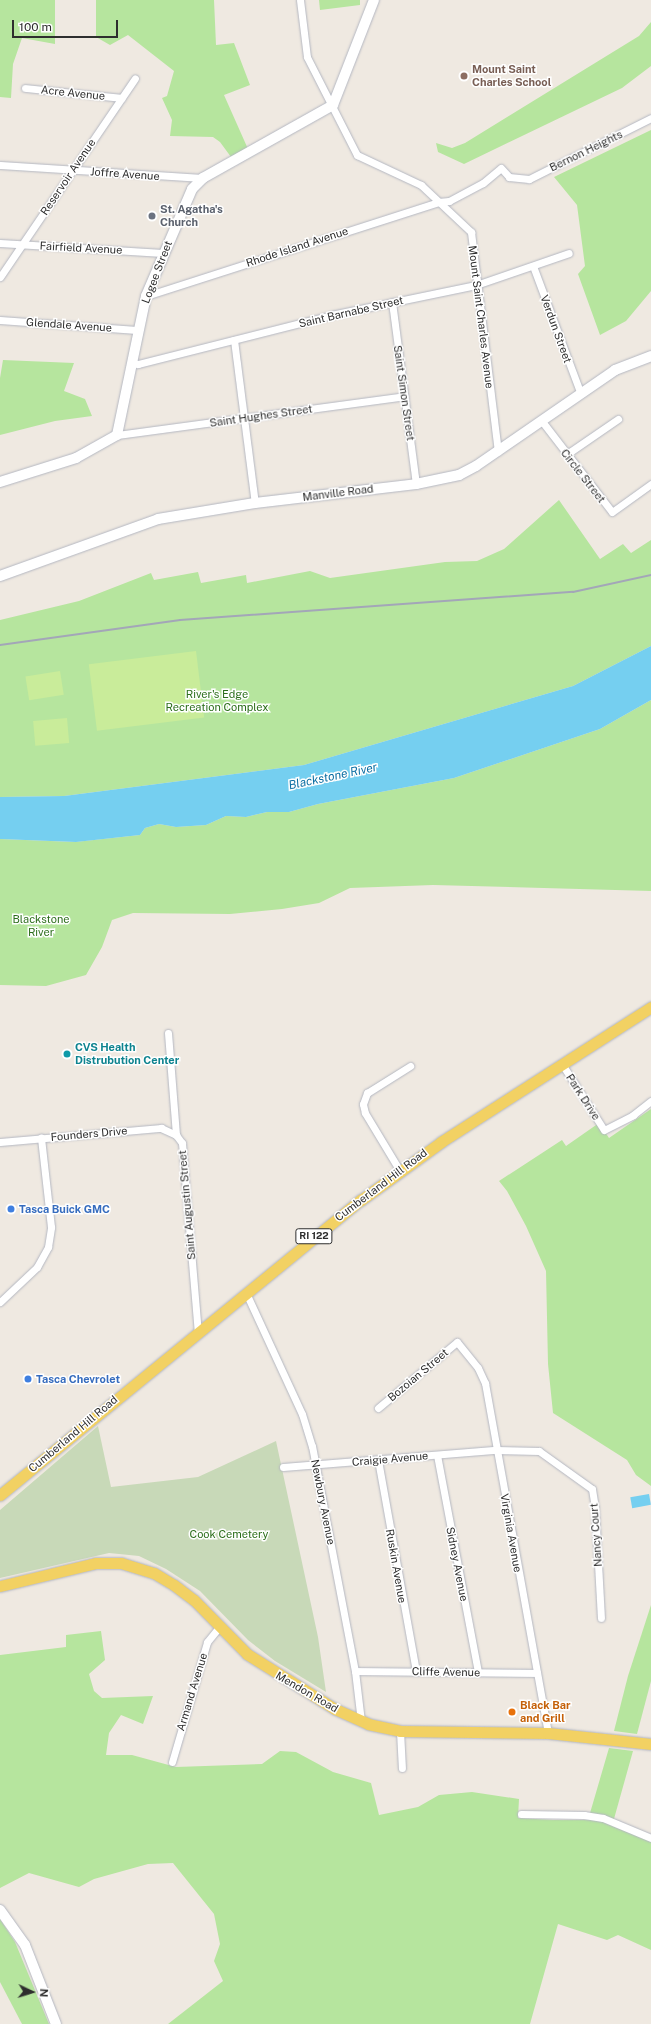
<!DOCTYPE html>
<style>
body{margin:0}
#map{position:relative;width:651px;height:2024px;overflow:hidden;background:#efe9e1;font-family:"Public Sans",sans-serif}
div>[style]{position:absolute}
.green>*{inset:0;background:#b6e59e}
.cemetery>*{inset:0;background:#c8d9b8}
.pitch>*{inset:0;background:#c9ec9a;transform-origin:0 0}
.water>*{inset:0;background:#75cff0;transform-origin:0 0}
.roads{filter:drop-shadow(0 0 1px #b4b7c1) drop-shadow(0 0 1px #b4b7c1)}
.street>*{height:7px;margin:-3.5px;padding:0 3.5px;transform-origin:3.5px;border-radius:3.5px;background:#fff}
.secondary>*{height:10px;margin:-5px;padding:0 5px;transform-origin:5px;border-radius:5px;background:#fff}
.primary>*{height:11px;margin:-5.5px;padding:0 5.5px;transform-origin:5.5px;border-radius:5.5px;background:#f2d163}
.rail>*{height:2px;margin:-1px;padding:0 1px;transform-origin:1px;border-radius:1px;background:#a3a6b8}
.dots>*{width:11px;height:11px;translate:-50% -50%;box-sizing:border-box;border:2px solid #fff;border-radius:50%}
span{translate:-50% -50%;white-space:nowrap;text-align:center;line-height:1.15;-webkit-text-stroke:3px #fff;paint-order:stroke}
.shield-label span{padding:1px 3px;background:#fff;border:1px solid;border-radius:3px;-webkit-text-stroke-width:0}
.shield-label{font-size:10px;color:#2e2e2e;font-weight:700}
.education-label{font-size:11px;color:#785e54;font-weight:700}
.left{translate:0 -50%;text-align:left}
.street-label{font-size:11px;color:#2e2e2e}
.worship-label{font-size:11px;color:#5b616d;font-weight:700}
.park-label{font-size:11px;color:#2c6e1b}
.culture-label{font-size:11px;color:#0d838f;font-weight:700}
.shop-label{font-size:11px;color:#366cbe;font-weight:700}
.food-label{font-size:11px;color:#c56008;font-weight:700}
.water-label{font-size:12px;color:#0d6fa3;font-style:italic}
.north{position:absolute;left:12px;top:1972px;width:40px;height:40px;-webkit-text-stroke:3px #fff;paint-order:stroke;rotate:94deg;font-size:11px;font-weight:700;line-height:16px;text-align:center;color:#2e2e2e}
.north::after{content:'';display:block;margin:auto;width:14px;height:18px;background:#2e2e2e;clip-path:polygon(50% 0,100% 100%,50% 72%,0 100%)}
.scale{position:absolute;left:12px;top:20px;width:106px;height:18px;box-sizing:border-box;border:2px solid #2e2e2e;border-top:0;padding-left:5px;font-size:12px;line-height:14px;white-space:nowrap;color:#2e2e2e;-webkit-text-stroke:3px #fff;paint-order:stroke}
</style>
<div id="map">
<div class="green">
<i style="clip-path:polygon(0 0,55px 0,55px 44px,22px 38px,13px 64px,11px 98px,0 97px)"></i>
<i style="clip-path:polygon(96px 0,214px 0,216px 45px,234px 43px,250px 85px,224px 95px,248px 149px,231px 157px,220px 142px,213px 137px,170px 136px,172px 120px,162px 98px,167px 96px,174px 71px,128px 35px,110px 45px,96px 37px)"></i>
<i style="clip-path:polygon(319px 0,360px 0,360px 5px,320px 10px)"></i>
<i style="clip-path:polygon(651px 22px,651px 66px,622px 88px,464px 164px,438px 152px,436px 143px,452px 148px,465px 143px,639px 36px)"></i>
<i style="clip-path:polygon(651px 130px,651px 291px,626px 321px,600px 335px,578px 274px,585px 266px,577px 205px,554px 177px)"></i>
<i style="clip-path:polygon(3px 360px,74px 363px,64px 391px,85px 399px,92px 416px,55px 421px,0 435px,0 378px)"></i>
<i style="clip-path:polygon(559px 500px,600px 559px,623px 544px,631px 553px,651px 540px,651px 646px,573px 686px,304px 765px,64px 796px,0 797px,0 620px,79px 601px,151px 573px,154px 580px,198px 572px,201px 583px,246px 575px,247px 583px,310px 571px,330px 578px,445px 562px,477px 561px,504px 549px)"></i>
<i style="clip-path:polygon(651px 700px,651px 891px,433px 885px,350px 888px,319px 903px,282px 909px,230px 914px,133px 913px,112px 920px,102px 947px,86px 975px,46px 986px,0 985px,0 839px,75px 842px,140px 835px,145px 828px,159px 824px,176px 827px,206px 825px,226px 816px,246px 817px,267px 812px,289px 812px,318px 804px,454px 778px,600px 729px)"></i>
<i style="clip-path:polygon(651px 1109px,651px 1486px,636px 1475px,627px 1460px,553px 1413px,548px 1364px,546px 1271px,526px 1226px,507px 1191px,499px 1181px,562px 1140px,566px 1146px,599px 1123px,609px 1138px)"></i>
<i style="clip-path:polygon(651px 1605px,651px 1681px,637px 1734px,614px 1731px,628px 1676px)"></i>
<i style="clip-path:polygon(101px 1631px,105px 1660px,89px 1674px,94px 1691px,102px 1698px,153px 1696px,143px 1724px,121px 1715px,109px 1733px,106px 1755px,132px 1755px,176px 1767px,262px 1764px,280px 1751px,296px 1752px,333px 1772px,371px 1783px,379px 1815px,418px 1807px,439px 1795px,472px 1792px,519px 1799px,518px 1818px,553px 1820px,588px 1820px,609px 1748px,633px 1751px,612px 1826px,651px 1841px,651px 1950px,618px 1935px,607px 1940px,558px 1924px,530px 2024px,168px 2024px,223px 1981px,214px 1961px,220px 1944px,214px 1914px,173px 1863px,148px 1864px,94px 1879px,79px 1887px,29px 1873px,0 1888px,0 1655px,66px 1647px,66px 1635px)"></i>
<i style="clip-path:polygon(0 1919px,15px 1942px,49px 2024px,22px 2024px,0 1982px)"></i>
</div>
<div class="cemetery">
<i style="clip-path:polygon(98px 1426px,111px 1487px,198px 1477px,276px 1441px,318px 1637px,326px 1692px,275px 1661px,248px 1640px,200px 1591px,166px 1569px,139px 1556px,109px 1553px,0 1578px,0 1510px)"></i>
</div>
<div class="pitch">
<i style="left:196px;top:651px;width:67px;height:108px;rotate:83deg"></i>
<i style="left:60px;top:671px;width:24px;height:35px;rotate:81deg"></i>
<i style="left:67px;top:718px;width:25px;height:34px;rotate:85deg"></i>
</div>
<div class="water">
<i style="clip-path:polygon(651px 646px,651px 700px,600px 729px,454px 778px,318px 804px,289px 812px,267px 812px,246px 817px,226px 816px,206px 825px,176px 827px,159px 824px,145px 828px,140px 835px,76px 842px,0 839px,0 797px,64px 796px,304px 765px,573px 686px)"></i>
<i style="left:649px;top:1494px;width:11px;height:19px;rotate:80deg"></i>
</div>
<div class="roads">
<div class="street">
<i style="left:300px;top:0;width:57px;rotate:83deg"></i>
<i style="left:307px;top:57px;width:110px;rotate:63deg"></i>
<i style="left:357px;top:155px;width:71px;rotate:25.1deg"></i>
<i style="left:421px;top:185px;width:69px;rotate:43.2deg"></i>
<i style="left:471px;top:232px;width:221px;rotate:83deg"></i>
<i style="left:25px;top:88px;width:97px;rotate:5.9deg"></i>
<i style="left:0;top:165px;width:203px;rotate:3.7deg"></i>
<i style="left:0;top:243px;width:163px;rotate:3.5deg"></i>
<i style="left:533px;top:266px;width:134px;rotate:69.5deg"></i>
<i style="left:0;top:277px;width:240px;rotate:-55.8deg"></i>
<i style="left:146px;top:296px;width:307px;rotate:-17.8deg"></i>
<i style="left:438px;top:202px;width:11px;rotate:-5deg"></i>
<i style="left:449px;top:201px;width:38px;rotate:-28deg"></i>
<i style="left:483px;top:183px;width:23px;rotate:-40deg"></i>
<i style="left:501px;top:168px;width:12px;rotate:48deg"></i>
<i style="left:509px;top:177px;width:20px;rotate:6deg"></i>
<i style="left:529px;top:179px;width:136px;rotate:-26.6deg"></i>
<i style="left:392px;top:302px;width:184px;rotate:82.5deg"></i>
<i style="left:0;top:320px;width:137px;rotate:4.2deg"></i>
<i style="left:234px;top:340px;width:164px;rotate:82.7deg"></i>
<i style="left:131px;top:363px;width:7px;rotate:8deg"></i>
<i style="left:138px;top:364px;width:199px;rotate:-14.2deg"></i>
<i style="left:331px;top:315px;width:148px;rotate:-11.7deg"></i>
<i style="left:476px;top:285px;width:98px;rotate:-19deg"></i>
<i style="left:541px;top:420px;width:116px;rotate:52.3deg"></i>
<i style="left:612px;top:512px;width:48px;rotate:-35.7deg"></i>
<i style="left:117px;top:435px;width:290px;rotate:-7.7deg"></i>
<i style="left:567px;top:454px;width:62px;rotate:-34.5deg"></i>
<i style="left:168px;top:1033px;width:102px;rotate:85.5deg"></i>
<i style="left:176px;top:1135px;width:10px;rotate:53deg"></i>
<i style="left:182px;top:1143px;width:190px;rotate:85.2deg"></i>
<i style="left:562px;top:1064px;width:78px;rotate:57.5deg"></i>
<i style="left:604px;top:1130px;width:33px;rotate:-27deg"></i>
<i style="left:633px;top:1115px;width:23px;rotate:-38deg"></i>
<i style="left:0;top:1142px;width:162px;rotate:-5deg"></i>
<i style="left:161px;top:1128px;width:17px;rotate:25deg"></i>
<i style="left:400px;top:1171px;width:68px;rotate:-121.1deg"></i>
<i style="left:365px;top:1113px;width:9px;rotate:-103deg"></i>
<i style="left:363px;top:1104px;width:12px;rotate:-70deg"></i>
<i style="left:367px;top:1093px;width:51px;rotate:-32.1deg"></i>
<i style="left:247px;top:1295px;width:131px;rotate:65.2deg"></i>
<i style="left:302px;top:1414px;width:34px;rotate:73deg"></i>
<i style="left:312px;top:1446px;width:229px;rotate:79.2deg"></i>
<i style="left:355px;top:1671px;width:50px;rotate:83.2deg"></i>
<i style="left:0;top:1302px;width:51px;rotate:-43.4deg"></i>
<i style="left:37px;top:1267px;width:23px;rotate:-61deg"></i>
<i style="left:48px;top:1247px;width:20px;rotate:-81deg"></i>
<i style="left:51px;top:1227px;width:90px;rotate:-96.4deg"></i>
<i style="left:378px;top:1408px;width:103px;rotate:-39.9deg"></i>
<i style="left:457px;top:1342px;width:33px;rotate:51deg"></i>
<i style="left:478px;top:1368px;width:17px;rotate:65deg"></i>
<i style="left:485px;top:1383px;width:356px;rotate:79.8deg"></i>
<i style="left:437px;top:1455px;width:221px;rotate:79.3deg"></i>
<i style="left:378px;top:1460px;width:215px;rotate:79.8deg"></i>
<i style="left:283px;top:1467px;width:214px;rotate:-4.6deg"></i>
<i style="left:496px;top:1450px;width:43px;rotate:1.3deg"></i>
<i style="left:539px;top:1451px;width:65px;rotate:35.6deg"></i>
<i style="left:592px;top:1489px;width:19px;rotate:81deg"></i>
<i style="left:595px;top:1508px;width:110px;rotate:86.9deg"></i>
<i style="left:355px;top:1671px;width:182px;rotate:0.6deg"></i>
<i style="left:400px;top:1731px;width:37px;rotate:87deg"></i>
<i style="left:172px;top:1762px;width:125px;rotate:-73.7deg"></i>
<i style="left:207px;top:1642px;width:21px;rotate:-51deg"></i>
<i style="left:521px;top:1814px;width:63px;rotate:0.9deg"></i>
<i style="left:584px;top:1815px;width:19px;rotate:9deg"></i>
<i style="left:603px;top:1818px;width:52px;rotate:22.6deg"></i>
</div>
<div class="secondary">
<i style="left:0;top:482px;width:80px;rotate:-17.5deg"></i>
<i style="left:76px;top:458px;width:47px;rotate:-29.3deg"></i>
<i style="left:117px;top:435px;width:142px;rotate:-78.2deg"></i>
<i style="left:146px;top:296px;width:116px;rotate:-66.7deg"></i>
<i style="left:192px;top:189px;width:16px;rotate:-45deg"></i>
<i style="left:203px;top:178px;width:149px;rotate:-29.3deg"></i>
<i style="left:333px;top:105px;width:113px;rotate:-68.7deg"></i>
<i style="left:0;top:576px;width:168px;rotate:-19.8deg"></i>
<i style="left:158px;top:519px;width:98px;rotate:-9.4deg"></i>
<i style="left:255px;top:503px;width:162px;rotate:-6.7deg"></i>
<i style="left:416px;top:484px;width:44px;rotate:-11.8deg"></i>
<i style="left:459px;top:475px;width:19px;rotate:-28deg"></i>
<i style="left:476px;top:466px;width:169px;rotate:-34.6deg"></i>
<i style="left:615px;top:370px;width:39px;rotate:-21deg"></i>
<i style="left:0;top:1910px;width:43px;rotate:54.5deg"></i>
<i style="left:25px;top:1945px;width:85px;rotate:68.6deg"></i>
</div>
<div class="primary">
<i style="left:0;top:1495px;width:466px;rotate:-39.3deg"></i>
<i style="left:361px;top:1200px;width:99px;rotate:-35.9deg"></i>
<i style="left:441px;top:1142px;width:250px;rotate:-32.7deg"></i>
<i style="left:0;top:1586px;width:99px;rotate:-13.5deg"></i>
<i style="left:96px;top:1563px;width:25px"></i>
<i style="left:121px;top:1563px;width:34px;rotate:17deg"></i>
<i style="left:154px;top:1573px;width:23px;rotate:31deg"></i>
<i style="left:174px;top:1585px;width:25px;rotate:37deg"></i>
<i style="left:194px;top:1600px;width:76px;rotate:45.5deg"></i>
<i style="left:247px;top:1654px;width:104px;rotate:32deg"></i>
<i style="left:335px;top:1709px;width:36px;rotate:24deg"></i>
<i style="left:368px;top:1724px;width:33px;rotate:12deg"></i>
<i style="left:400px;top:1731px;width:148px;rotate:0.8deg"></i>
<i style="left:548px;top:1733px;width:104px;rotate:6.1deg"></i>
</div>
</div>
<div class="rail">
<i style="left:0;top:645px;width:182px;rotate:-7.9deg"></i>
<i style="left:180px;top:620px;width:394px;rotate:-4.1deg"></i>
<i style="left:573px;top:592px;width:80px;rotate:-12.3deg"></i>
</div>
<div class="dots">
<i style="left:464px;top:76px;background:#8d6e63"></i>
<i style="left:152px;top:216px;background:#6b7280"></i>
<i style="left:67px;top:1054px;background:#0f9aa8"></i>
<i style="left:11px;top:1209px;background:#3f7fe0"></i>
<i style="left:28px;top:1379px;background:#3f7fe0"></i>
<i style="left:512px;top:1712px;background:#e8710a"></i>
</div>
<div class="shield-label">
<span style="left:314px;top:1236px">RI 122</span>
</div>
<div class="education-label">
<span class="left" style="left:472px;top:76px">Mount Saint<br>Charles School</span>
</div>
<div class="street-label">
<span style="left:73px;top:93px;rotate:6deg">Acre Avenue</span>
<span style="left:586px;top:151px;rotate:-26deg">Bernon Heights</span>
<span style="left:125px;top:174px;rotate:4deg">Joffre Avenue</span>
<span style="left:68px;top:177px;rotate:-56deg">Reservoir Avenue</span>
<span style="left:297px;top:247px;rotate:-18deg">Rhode Island Avenue</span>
<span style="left:81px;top:248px;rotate:3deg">Fairfield Avenue</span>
<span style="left:157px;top:272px;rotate:-69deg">Logee Street</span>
<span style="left:351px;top:312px;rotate:-13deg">Saint Barnabe Street</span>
<span style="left:481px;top:317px;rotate:83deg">Mount Saint Charles Avenue</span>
<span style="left:69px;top:325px;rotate:4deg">Glendale Avenue</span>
<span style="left:556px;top:329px;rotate:70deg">Verdun Street</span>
<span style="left:404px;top:393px;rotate:82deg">Saint Simon Street</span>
<span style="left:261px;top:416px;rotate:-8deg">Saint Hughes Street</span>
<span style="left:583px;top:476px;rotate:52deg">Circle Street</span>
<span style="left:338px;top:493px;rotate:-7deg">Manville Road</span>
<span style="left:583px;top:1097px;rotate:57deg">Park Drive</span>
<span style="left:89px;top:1134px;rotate:-5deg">Founders Drive</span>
<span style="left:381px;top:1185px;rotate:-37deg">Cumberland Hill Road</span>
<span style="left:187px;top:1205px;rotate:-95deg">Saint Augustin Street</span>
<span style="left:418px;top:1375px;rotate:-40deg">Bozoian Street</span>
<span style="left:73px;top:1434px;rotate:-40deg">Cumberland Hill Road</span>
<span style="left:390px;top:1459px;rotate:-5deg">Craigie Avenue</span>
<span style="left:323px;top:1502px;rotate:79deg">Newbury Avenue</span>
<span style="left:511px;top:1533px;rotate:80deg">Virginia Avenue</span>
<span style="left:596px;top:1535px;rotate:-94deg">Nancy Court</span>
<span style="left:457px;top:1564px;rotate:79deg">Sidney Avenue</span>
<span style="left:396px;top:1566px;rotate:80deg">Ruskin Avenue</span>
<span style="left:446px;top:1672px;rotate:1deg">Cliffe Avenue</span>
<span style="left:192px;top:1692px;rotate:-73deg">Armand Avenue</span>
<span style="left:307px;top:1692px;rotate:30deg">Mendon Road</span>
</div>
<div class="worship-label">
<span class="left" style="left:160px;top:216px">St. Agatha's<br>Church</span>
</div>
<div class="park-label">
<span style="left:217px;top:701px">River's Edge<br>Recreation Complex</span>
<span style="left:41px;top:926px">Blackstone<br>River</span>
<span style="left:229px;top:1534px">Cook Cemetery</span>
</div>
<div class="culture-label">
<span class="left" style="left:75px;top:1054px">CVS Health<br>Distrubution Center</span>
</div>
<div class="shop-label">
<span class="left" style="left:19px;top:1209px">Tasca Buick GMC</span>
<span class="left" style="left:36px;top:1379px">Tasca Chevrolet</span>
</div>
<div class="food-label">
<span class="left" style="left:520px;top:1712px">Black Bar<br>and Grill</span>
</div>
<div class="water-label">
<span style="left:333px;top:777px;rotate:-12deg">Blackstone River</span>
</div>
<div class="north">N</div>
<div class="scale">100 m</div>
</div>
